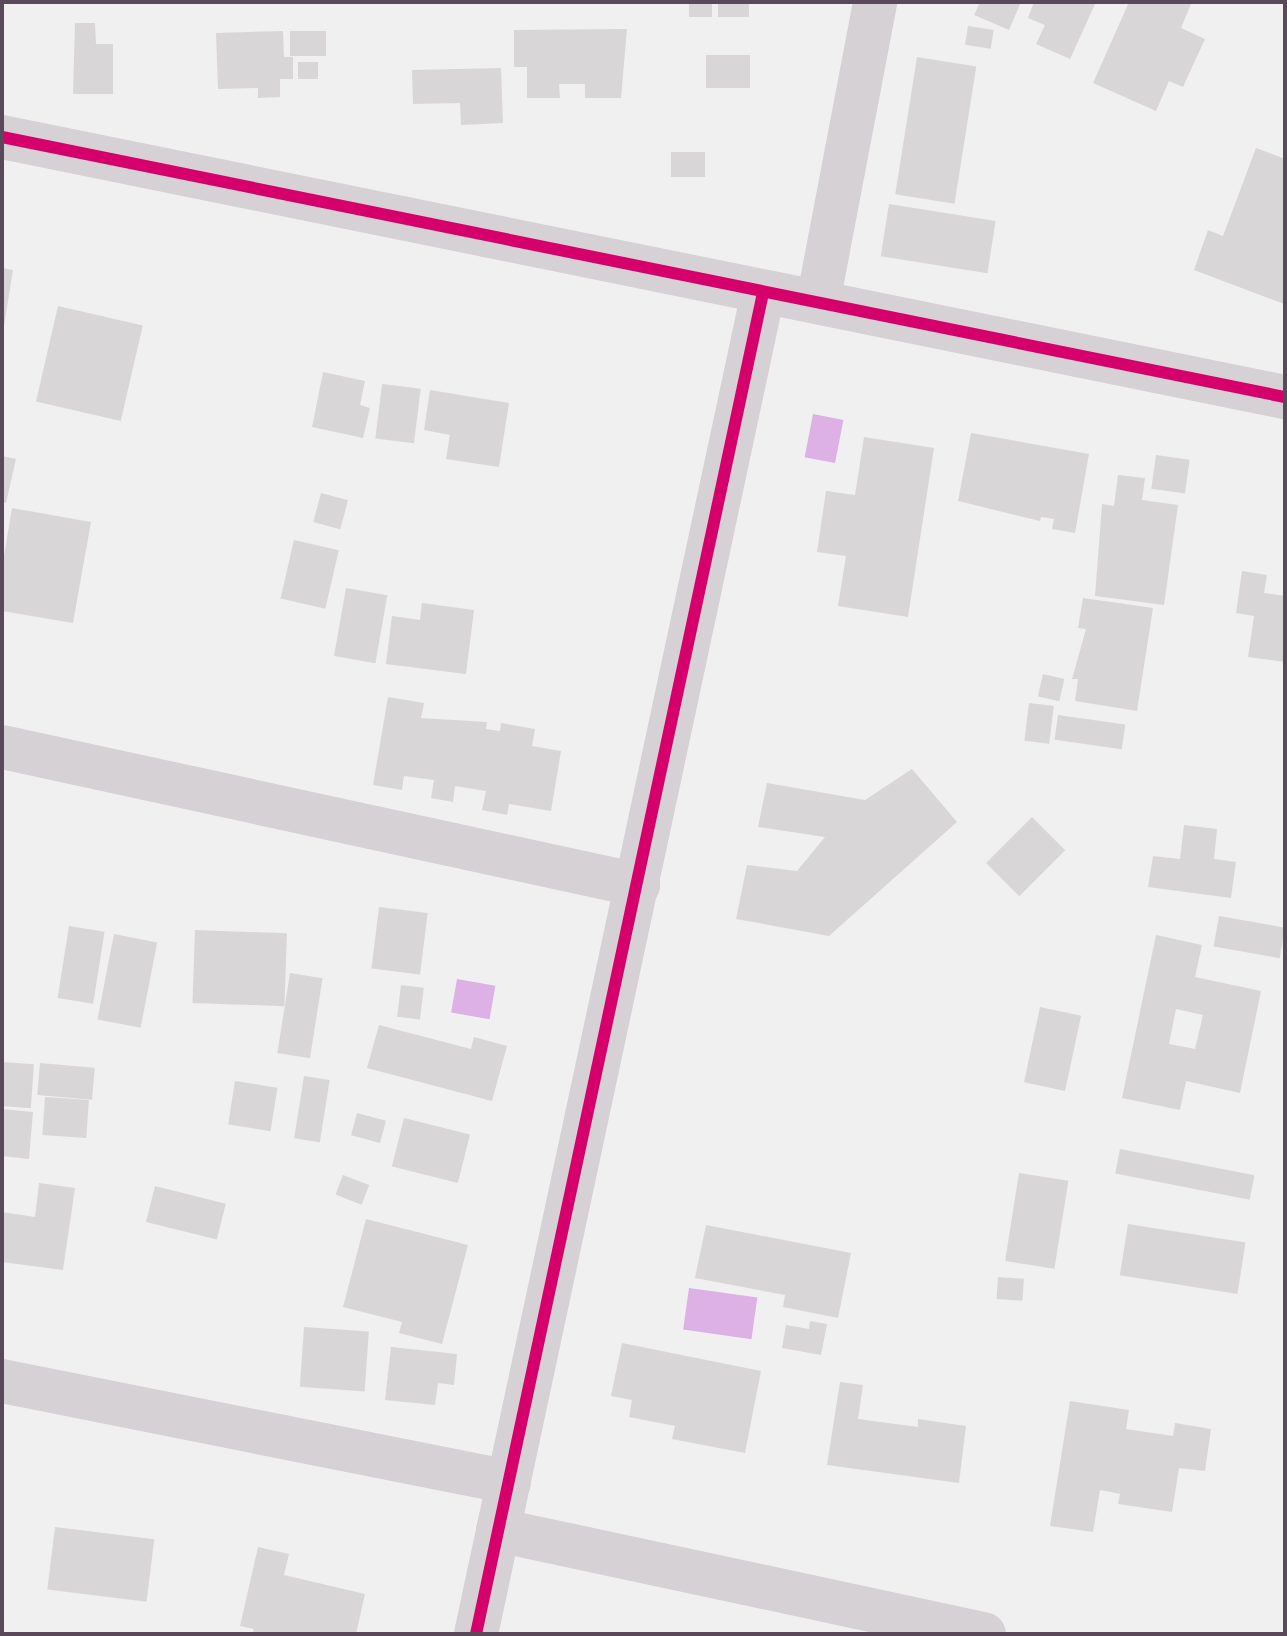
<!DOCTYPE html>
<style>
body{margin:0}
#map{position:relative;width:1287px;height:1636px;overflow:hidden;background:#f0f0f0;font-family:"DejaVu Sans",sans-serif}
div>[style]{position:absolute}
.water>*{inset:0;background:#ddb0e6;transform-origin:0 0}
.building>*{inset:0;background:#d9d6d8;transform-origin:0 0}
.street>*{height:44px;margin:-22px;padding:0 22px;transform-origin:22px;border-radius:22px;background:#d5d1d4}
.cycleway>*{height:12px;margin:-6px;padding:0 6px;transform-origin:6px;border-radius:6px;background:#d6006c}
span{translate:-50% -50%;white-space:nowrap;text-align:center;line-height:1.15;-webkit-text-stroke:8px #fff;paint-order:stroke}
.frame{position:absolute;inset:0;border:4px solid #5a4958;pointer-events:none}
</style>
<div id="map">
<div class="water">
<i style="left:813px;top:414px;width:31px;height:44px;rotate:11deg"></i>
<i style="left:457px;top:979px;width:39px;height:34px;rotate:10deg"></i>
<i style="left:689px;top:1288px;width:69px;height:42px;rotate:8deg"></i>
</div>
<div class="building">
<i style="left:689px;top:2px;width:23px;height:15px"></i>
<i style="left:718px;top:2px;width:31px;height:15px"></i>
<i style="clip-path:polygon(980px 2px,1021px 2px,1009px 30px,974px 15px)"></i>
<i style="clip-path:polygon(1034px 2px,1096px 2px,1070px 59px,1036px 44px,1045px 25px,1028px 18px)"></i>
<i style="clip-path:polygon(1129px 2px,1191px 4px,1181px 28px,1205px 39px,1183px 87px,1169px 81px,1156px 111px,1093px 83px)"></i>
<i style="clip-path:polygon(75px 23px,95px 23px,96px 44px,113px 44px,113px 94px,73px 94px)"></i>
<i style="left:968px;top:26px;width:26px;height:19px;rotate:9deg"></i>
<i style="clip-path:polygon(627px 29px,621px 98px,585px 98px,585px 84px,559px 84px,560px 98px,527px 98px,527px 67px,514px 67px,514px 30px)"></i>
<i style="clip-path:polygon(283px 31px,284px 57px,293px 57px,293px 79px,280px 79px,280px 97px,258px 98px,258px 88px,218px 89px,216px 33px)"></i>
<i style="left:290px;top:31px;width:36px;height:25px"></i>
<i style="left:706px;top:55px;width:44px;height:33px"></i>
<i style="left:917px;top:57px;width:60px;height:139px;rotate:9deg"></i>
<i style="left:298px;top:62px;width:20px;height:17px"></i>
<i style="clip-path:polygon(501px 68px,503px 123px,461px 125px,460px 103px,413px 104px,412px 70px)"></i>
<i style="clip-path:polygon(1256px 148px,1285px 159px,1284px 304px,1194px 270px,1208px 230px,1223px 236px)"></i>
<i style="left:671px;top:152px;width:34px;height:25px"></i>
<i style="left:889px;top:204px;width:108px;height:53px;rotate:9deg"></i>
<i style="clip-path:polygon(2px 268px,13px 270px,4px 326px,2px 326px)"></i>
<i style="left:58px;top:306px;width:87px;height:98px;rotate:13deg"></i>
<i style="clip-path:polygon(323px 372px,365px 381px,360px 405px,370px 408px,363px 438px,312px 427px)"></i>
<i style="left:382px;top:384px;width:39px;height:55px;rotate:7deg"></i>
<i style="clip-path:polygon(430px 390px,509px 403px,499px 467px,446px 459px,450px 435px,424px 430px)"></i>
<i style="clip-path:polygon(971px 433px,1089px 454px,1075px 533px,1052px 529px,1054px 519px,1041px 517px,1040px 521px,958px 501px)"></i>
<i style="clip-path:polygon(864px 437px,934px 448px,908px 617px,838px 606px,846px 556px,817px 552px,826px 491px,855px 495px)"></i>
<i style="left:1156px;top:455px;width:34px;height:34px;rotate:8deg"></i>
<i style="clip-path:polygon(2px 456px,16px 459px,6px 503px,2px 502px)"></i>
<i style="clip-path:polygon(1118px 475px,1145px 478px,1142px 500px,1178px 505px,1164px 605px,1095px 596px,1102px 504px,1114px 506px)"></i>
<i style="left:321px;top:493px;width:28px;height:30px;rotate:15deg"></i>
<i style="clip-path:polygon(12px 508px,91px 522px,73px 623px,2px 611px,2px 568px)"></i>
<i style="left:294px;top:540px;width:46px;height:60px;rotate:13deg"></i>
<i style="clip-path:polygon(1242px 571px,1267px 575px,1264px 593px,1285px 596px,1285px 662px,1248px 657px,1254px 616px,1236px 613px)"></i>
<i style="left:346px;top:588px;width:42px;height:69px;rotate:10deg"></i>
<i style="clip-path:polygon(1083px 598px,1153px 608px,1137px 711px,1075px 701px,1078px 679px,1072px 679px,1086px 629px,1078px 628px)"></i>
<i style="clip-path:polygon(422px 603px,474px 610px,466px 674px,386px 664px,392px 616px,420px 620px)"></i>
<i style="left:1043px;top:674px;width:22px;height:23px;rotate:13deg"></i>
<i style="clip-path:polygon(388px 697px,424px 703px,421px 718px,487px 722px,486px 729px,500px 731px,501px 723px,535px 729px,532px 746px,561px 751px,551px 811px,509px 804px,507px 815px,482px 810px,486px 791px,455px 786px,453px 802px,431px 798px,434px 780px,404px 776px,402px 790px,373px 785px)"></i>
<i style="left:1029px;top:703px;width:25px;height:38px;rotate:7deg"></i>
<i style="left:1058px;top:715px;width:68px;height:25px;rotate:8deg"></i>
<i style="clip-path:polygon(912px 769px,957px 822px,829px 936px,736px 919px,747px 865px,797px 871px,825px 837px,758px 827px,767px 783px,865px 800px)"></i>
<i style="left:1032px;top:817px;width:47px;height:65px;rotate:45deg"></i>
<i style="clip-path:polygon(1184px 825px,1217px 829px,1214px 859px,1236px 862px,1231px 898px,1148px 887px,1153px 856px,1180px 859px)"></i>
<i style="left:379px;top:907px;width:49px;height:62px;rotate:7deg"></i>
<i style="left:1219px;top:916px;width:67px;height:31px;rotate:10deg"></i>
<i style="left:69px;top:926px;width:36px;height:73px;rotate:9deg"></i>
<i style="left:195px;top:930px;width:92px;height:73px;rotate:2deg"></i>
<i style="left:114px;top:934px;width:44px;height:87px;rotate:11deg"></i>
<i style="clip-path:polygon(evenodd,1156px 935px,1202px 945px,1195px 977px,1261px 991px,1240px 1093px,1186px 1081px,1180px 1110px,1122px 1098px,1156px 935px,1176px 1009px,1203px 1015px,1195px 1049px,1169px 1044px,1176px 1009px)"></i>
<i style="left:290px;top:973px;width:33px;height:81px;rotate:9deg"></i>
<i style="left:401px;top:985px;width:23px;height:32px;rotate:7deg"></i>
<i style="left:1040px;top:1007px;width:42px;height:77px;rotate:12deg"></i>
<i style="clip-path:polygon(379px 1025px,471px 1049px,474px 1037px,507px 1046px,492px 1101px,367px 1068px)"></i>
<i style="left:2px;top:1062px;width:32px;height:44px;rotate:4deg"></i>
<i style="left:40px;top:1063px;width:55px;height:32px;rotate:5deg"></i>
<i style="left:304px;top:1076px;width:26px;height:63px;rotate:9deg"></i>
<i style="left:235px;top:1081px;width:43px;height:44px;rotate:9deg"></i>
<i style="left:45px;top:1097px;width:44px;height:38px;rotate:4deg"></i>
<i style="clip-path:polygon(2px 1109px,33px 1112px,29px 1159px,2px 1156px)"></i>
<i style="left:357px;top:1113px;width:30px;height:23px;rotate:15deg"></i>
<i style="left:404px;top:1118px;width:68px;height:50px;rotate:14deg"></i>
<i style="left:1120px;top:1149px;width:137px;height:25px;rotate:11deg"></i>
<i style="left:1019px;top:1173px;width:50px;height:89px;rotate:9deg"></i>
<i style="left:343px;top:1175px;width:28px;height:21px;rotate:21deg"></i>
<i style="clip-path:polygon(39px 1183px,75px 1188px,63px 1270px,2px 1262px,2px 1212px,35px 1217px)"></i>
<i style="left:155px;top:1186px;width:73px;height:37px;rotate:14deg"></i>
<i style="clip-path:polygon(366px 1219px,468px 1245px,442px 1344px,399px 1333px,402px 1322px,343px 1307px)"></i>
<i style="left:1128px;top:1224px;width:119px;height:52px;rotate:9deg"></i>
<i style="clip-path:polygon(706px 1225px,851px 1253px,838px 1318px,783px 1307px,785px 1295px,695px 1278px)"></i>
<i style="left:998px;top:1277px;width:26px;height:22px;rotate:4deg"></i>
<i style="clip-path:polygon(810px 1321px,827px 1324px,821px 1355px,782px 1348px,786px 1325px,809px 1329px)"></i>
<i style="left:304px;top:1327px;width:65px;height:60px;rotate:4deg"></i>
<i style="clip-path:polygon(622px 1343px,761px 1371px,745px 1453px,672px 1439px,675px 1426px,629px 1417px,632px 1400px,611px 1396px)"></i>
<i style="clip-path:polygon(391px 1347px,457px 1354px,454px 1385px,438px 1383px,435px 1405px,385px 1400px)"></i>
<i style="clip-path:polygon(840px 1382px,863px 1385px,858px 1419px,918px 1427px,918px 1419px,966px 1426px,959px 1483px,827px 1465px)"></i>
<i style="clip-path:polygon(1070px 1401px,1129px 1410px,1126px 1429px,1173px 1436px,1175px 1423px,1211px 1429px,1205px 1471px,1179px 1468px,1172px 1512px,1118px 1504px,1120px 1494px,1100px 1490px,1093px 1532px,1050px 1526px)"></i>
<i style="left:55px;top:1527px;width:100px;height:63px;rotate:7deg"></i>
<i style="clip-path:polygon(258px 1547px,289px 1554px,284px 1575px,365px 1594px,356px 1634px,252px 1634px,254px 1629px,240px 1626px)"></i>
</div>
<div class="street">
<i style="left:2px;top:137px;width:1309px;rotate:11.46deg"></i>
<i style="left:818px;top:302px;width:305px;rotate:-79.2deg"></i>
<i style="left:2px;top:747px;width:651px;rotate:12.24deg"></i>
<i style="left:2px;top:1381px;width:517px;rotate:11.27deg"></i>
<i style="left:498px;top:1530px;width:497px;rotate:12.1deg"></i>
<i style="left:476px;top:1634px;width:1371px;rotate:-77.92deg"></i>
</div>
<div class="cycleway">
<i style="left:2px;top:137px;width:1309px;rotate:11.46deg"></i>
<i style="left:476px;top:1634px;width:1371px;rotate:-77.92deg"></i>
</div>
<div class="frame"></div>
</div>
